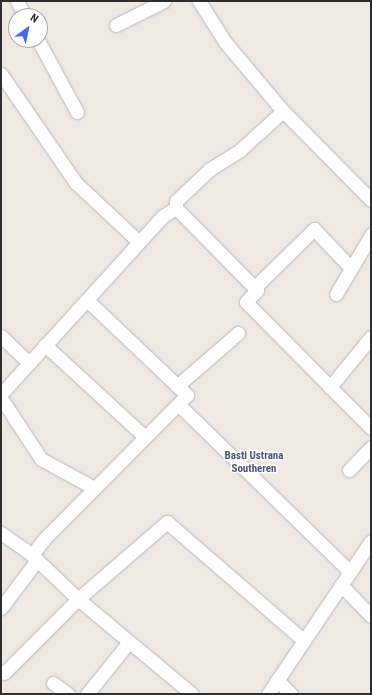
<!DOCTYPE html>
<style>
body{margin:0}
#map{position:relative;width:372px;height:695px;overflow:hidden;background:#efe9e1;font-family:"Roboto Condensed",sans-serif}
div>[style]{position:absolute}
.roads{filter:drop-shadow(0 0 1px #b4b7c1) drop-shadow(0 0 1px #b4b7c1)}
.minor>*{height:13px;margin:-6.5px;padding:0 6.5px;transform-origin:6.5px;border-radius:6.5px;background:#fff}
span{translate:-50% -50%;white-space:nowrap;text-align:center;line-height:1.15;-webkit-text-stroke:3px #fff;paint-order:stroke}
.neighbourhood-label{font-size:11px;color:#4d5680;font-weight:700}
.frame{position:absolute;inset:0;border:2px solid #2e2e2e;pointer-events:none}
.north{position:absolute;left:8px;top:8px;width:40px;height:40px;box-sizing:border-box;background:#fff;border:1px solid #ababab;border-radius:50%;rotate:33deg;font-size:11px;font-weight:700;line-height:16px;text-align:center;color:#2e2e2e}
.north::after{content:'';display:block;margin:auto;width:14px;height:18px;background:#4264fb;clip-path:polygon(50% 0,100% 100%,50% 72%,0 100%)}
</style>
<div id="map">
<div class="roads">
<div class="minor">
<i style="left:17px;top:1px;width:17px;rotate:62deg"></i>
<i style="left:199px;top:1px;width:49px;rotate:57.6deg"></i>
<i style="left:225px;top:42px;width:90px;rotate:50deg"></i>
<i style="left:116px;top:25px;width:54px;rotate:-26.6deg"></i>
<i style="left:38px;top:40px;width:82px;rotate:61.6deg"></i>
<i style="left:1px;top:74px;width:132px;rotate:55.5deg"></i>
<i style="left:76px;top:183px;width:86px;rotate:43.1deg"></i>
<i style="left:176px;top:208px;width:115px;rotate:45.4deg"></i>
<i style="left:257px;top:290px;width:16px;rotate:133deg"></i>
<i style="left:246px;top:302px;width:120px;rotate:45.3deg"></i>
<i style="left:255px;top:287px;width:83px;rotate:-44.5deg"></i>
<i style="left:314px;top:229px;width:52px;rotate:46.5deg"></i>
<i style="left:336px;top:294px;width:69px;rotate:-59.3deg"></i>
<i style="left:1px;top:336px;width:39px;rotate:44deg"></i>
<i style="left:371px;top:337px;width:65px;rotate:129.4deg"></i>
<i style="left:330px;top:387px;width:58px;rotate:45deg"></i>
<i style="left:45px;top:345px;width:134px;rotate:42.6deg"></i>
<i style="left:177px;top:386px;width:81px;rotate:-41deg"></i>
<i style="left:1px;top:394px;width:241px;rotate:-47.7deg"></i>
<i style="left:163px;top:216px;width:15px;rotate:-32deg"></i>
<i style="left:176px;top:208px;width:7px;rotate:-90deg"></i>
<i style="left:176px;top:201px;width:47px;rotate:-43.3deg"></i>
<i style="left:210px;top:169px;width:36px;rotate:-32deg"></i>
<i style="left:240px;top:150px;width:58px;rotate:-42.2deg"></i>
<i style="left:283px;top:111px;width:125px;rotate:45.3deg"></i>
<i style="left:1px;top:398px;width:73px;rotate:56.7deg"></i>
<i style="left:41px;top:459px;width:60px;rotate:28.7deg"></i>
<i style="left:179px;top:405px;width:239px;rotate:44.3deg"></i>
<i style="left:349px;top:470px;width:32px;rotate:-46deg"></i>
<i style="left:1px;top:533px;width:38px;rotate:35deg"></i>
<i style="left:32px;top:555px;width:64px;rotate:43.7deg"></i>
<i style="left:78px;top:599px;width:148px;rotate:39.8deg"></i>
<i style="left:32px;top:555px;width:20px;rotate:-53deg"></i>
<i style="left:44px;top:539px;width:203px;rotate:-45.2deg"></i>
<i style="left:187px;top:395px;width:138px;rotate:-136.5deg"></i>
<i style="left:341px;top:585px;width:43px;rotate:45.9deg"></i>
<i style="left:1px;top:608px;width:60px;rotate:-53.1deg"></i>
<i style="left:4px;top:673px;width:105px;rotate:-45deg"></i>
<i style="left:78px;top:599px;width:118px;rotate:-40.9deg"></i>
<i style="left:167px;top:522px;width:180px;rotate:40.9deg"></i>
<i style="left:277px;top:680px;width:20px;rotate:45deg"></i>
<i style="left:53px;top:683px;width:19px;rotate:36deg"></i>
<i style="left:87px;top:694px;width:67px;rotate:-51.1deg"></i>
<i style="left:268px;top:694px;width:184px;rotate:-56.1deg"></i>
</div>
</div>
<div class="neighbourhood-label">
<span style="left:254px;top:463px">Basti Ustrana<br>Southeren</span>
</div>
<div class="frame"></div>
<div class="north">N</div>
</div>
